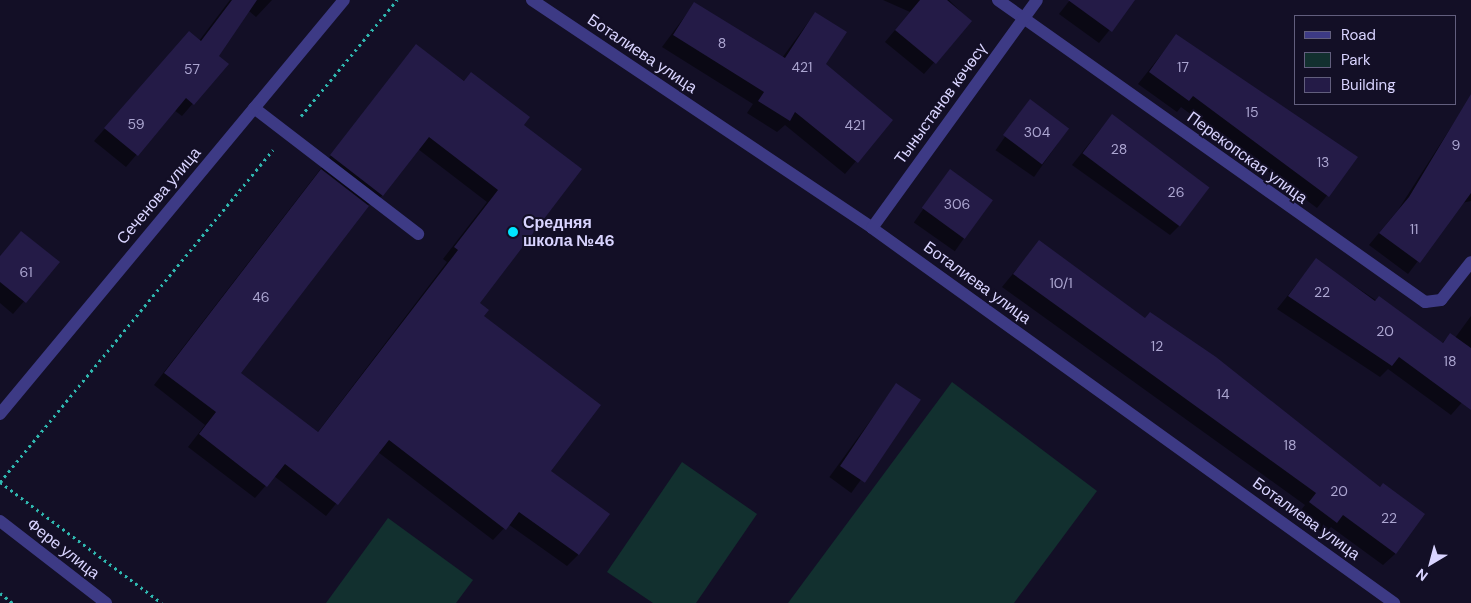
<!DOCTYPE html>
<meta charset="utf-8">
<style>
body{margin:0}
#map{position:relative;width:1471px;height:603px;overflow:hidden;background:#130f26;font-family:"DM Sans",sans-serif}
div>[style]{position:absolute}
.green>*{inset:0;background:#12302f}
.shadow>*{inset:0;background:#0007;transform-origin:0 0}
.building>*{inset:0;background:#241b47;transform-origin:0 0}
.path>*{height:3px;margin-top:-1.5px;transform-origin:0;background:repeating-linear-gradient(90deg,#2fb8b0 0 2.5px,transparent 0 6.5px)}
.minor>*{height:12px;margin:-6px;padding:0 6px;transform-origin:6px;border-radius:6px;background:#3d3a85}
.dots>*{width:14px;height:14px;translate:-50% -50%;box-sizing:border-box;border:2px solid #130f26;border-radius:50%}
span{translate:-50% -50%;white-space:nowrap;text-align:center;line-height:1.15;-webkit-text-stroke:4px #130f26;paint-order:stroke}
.number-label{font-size:14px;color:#aca6d1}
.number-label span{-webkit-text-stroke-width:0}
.street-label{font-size:16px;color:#d9d4ff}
.poi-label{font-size:16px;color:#d9d4ff;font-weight:700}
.left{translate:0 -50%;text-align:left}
.legend{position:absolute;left:1294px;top:15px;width:162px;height:90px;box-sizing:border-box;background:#130f26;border:1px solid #625e7d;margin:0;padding:6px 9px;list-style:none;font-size:15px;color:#d9d4ff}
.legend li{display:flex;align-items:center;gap:10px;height:25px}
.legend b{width:25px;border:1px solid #625e7d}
.north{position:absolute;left:1406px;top:538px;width:50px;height:50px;-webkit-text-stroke:4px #130f26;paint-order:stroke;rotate:217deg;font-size:14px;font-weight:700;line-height:20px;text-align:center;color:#d9d4ff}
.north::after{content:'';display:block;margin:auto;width:18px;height:22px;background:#d9d4ff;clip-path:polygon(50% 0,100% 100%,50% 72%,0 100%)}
</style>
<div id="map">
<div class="green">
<i style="clip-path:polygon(952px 382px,1097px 491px,1014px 603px,788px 603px)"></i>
<i style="clip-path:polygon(682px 462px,757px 514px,696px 603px,653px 603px,607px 572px)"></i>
<i style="clip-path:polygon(388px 518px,473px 580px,456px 603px,326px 603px)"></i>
</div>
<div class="shadow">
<i style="clip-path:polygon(230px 0,272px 0,256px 17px,249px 11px,217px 56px,227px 64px,182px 116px,174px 110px,126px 167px,94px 141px,178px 45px,199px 41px)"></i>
<i style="clip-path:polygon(883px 0,949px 0,970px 21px,924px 74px,885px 42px,910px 12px)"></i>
<i style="clip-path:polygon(1070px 0,1134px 0,1099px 43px,1059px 14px)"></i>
<i style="clip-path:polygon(694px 4px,782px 58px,815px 13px,824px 65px,891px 120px,845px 174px,785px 125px,777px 132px,747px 113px,753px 104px,662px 47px)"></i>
<i style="clip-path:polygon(1176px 36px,1357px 158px,1317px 208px,1181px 107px,1177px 112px,1138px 84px)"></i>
<i style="clip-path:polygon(evenodd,416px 45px,523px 125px,478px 303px,549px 471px,578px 555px,567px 566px,508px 524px,493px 540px,378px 452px,326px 516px,274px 476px,255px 498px,188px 447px,205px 425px,154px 385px,416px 45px,418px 149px,487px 202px,443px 259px,447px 262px,317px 433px,239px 373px,368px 205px,383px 195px,418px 149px)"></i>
<i style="clip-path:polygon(1471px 96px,1471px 201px,1462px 203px,1408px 274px,1369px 245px,1398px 210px)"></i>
<i style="left:1030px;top:101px;width:47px;height:60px;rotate:35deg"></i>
<i style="clip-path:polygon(1112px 115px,1181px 224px,1170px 235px,1072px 165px)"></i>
<i style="left:950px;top:171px;width:50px;height:63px;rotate:35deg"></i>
<i style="clip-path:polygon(21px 232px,58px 262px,13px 314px,0 303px,0 256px)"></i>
<i style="clip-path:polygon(1039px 242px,1379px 488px,1383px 484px,1424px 514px,1395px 554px,1383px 565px,1331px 527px,1324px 534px,1298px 514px,1305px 505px,1002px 287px)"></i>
<i style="clip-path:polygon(1316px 260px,1441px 344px,1450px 335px,1455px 338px,1471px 316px,1471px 392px,1451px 415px,1388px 369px,1380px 377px,1277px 309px)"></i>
<i style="left:897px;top:384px;width:27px;height:115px;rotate:36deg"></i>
</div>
<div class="building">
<i style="clip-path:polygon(232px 0,257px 0,219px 56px,229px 64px,194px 105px,186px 98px,138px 156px,104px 128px,189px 31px,201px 41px)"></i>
<i style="clip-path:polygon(920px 0,947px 0,972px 21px,936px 64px,895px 30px)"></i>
<i style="clip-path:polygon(1068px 0,1135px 0,1112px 32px)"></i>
<i style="clip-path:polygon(694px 2px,785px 58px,815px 12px,847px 32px,826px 64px,893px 120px,858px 163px,795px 112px,790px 121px,758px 101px,764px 92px,673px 35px)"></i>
<i style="clip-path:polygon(1176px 34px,1358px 157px,1329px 197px,1193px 96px,1189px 101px,1149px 72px)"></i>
<i style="clip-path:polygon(416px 44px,464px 81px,471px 72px,530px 117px,524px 125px,582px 169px,480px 303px,489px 310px,484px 316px,601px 405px,551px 471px,610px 514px,579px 555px,519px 512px,506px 530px,389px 440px,338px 505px,285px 464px,267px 487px,199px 434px,216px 412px,164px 373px,321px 169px,369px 206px,241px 373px,318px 432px,458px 250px,454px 247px,498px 190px,429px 137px,383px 196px,330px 155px)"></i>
<i style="clip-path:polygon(1471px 94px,1471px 193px,1420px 263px,1379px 233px,1409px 197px)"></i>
<i style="left:1030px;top:99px;width:49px;height:45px;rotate:37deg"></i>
<i style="left:1112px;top:114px;width:122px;height:49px;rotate:37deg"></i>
<i style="left:950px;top:169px;width:53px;height:48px;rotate:36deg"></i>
<i style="clip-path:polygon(21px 231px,60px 262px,26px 303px,0 282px,0 256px)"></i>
<i style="clip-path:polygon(1039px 240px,1145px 318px,1150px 312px,1216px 357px,1380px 487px,1383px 483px,1425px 514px,1396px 554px,1343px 515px,1337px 523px,1309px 502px,1316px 493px,1013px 274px)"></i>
<i style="clip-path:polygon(1316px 258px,1375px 301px,1379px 296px,1443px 343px,1450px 333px,1471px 348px,1471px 410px,1399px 357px,1392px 366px,1288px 296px)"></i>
<i style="left:896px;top:383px;width:30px;height:100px;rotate:34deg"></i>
</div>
<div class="path">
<i style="left:301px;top:116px;width:151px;rotate:-50.4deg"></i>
<i style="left:0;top:482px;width:430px;rotate:-50.6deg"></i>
<i style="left:0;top:482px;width:202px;rotate:36.8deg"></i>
<i style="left:0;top:593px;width:16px;rotate:38deg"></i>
</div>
<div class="minor">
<i style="left:532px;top:0;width:409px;rotate:33.8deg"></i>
<i style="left:872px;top:228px;width:643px;rotate:35.69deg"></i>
<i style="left:998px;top:0;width:523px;rotate:35.27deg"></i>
<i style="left:1425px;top:302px;width:16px;rotate:-7deg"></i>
<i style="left:1441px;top:300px;width:48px;rotate:-51.7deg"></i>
<i style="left:254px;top:108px;width:207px;rotate:37.5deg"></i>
<i style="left:872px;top:228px;width:281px;rotate:-54.1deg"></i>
<i style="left:0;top:414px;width:538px;rotate:-50.28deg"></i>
<i style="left:0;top:521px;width:134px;rotate:37.7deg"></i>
</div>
<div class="dots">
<i style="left:513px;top:232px;background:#00e5ff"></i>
</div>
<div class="number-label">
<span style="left:722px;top:43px">8</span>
<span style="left:802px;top:67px">421</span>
<span style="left:1183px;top:67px">17</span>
<span style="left:192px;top:69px">57</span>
<span style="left:1252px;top:112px">15</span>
<span style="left:136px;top:124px">59</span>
<span style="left:855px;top:125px">421</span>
<span style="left:1037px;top:132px">304</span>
<span style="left:1456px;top:145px">9</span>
<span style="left:1119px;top:149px">28</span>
<span style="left:1323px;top:162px">13</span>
<span style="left:1176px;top:192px">26</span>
<span style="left:957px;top:204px">306</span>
<span style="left:1414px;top:229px">11</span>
<span style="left:26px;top:272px">61</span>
<span style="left:1061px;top:283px">10/1</span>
<span style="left:1322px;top:292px">22</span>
<span style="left:261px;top:297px">46</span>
<span style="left:1385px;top:331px">20</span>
<span style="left:1157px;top:346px">12</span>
<span style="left:1450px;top:361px">18</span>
<span style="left:1223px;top:394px">14</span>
<span style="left:1290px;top:445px">18</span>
<span style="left:1339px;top:491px">20</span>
<span style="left:1389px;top:518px">22</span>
</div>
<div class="street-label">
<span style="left:642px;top:54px;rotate:34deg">Боталиева улица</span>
<span style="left:941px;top:104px;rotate:-54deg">Тыныстанов көчөсү</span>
<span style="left:1247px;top:158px;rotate:36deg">Перекопская улица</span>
<span style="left:159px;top:196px;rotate:-50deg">Сеченова улица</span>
<span style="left:977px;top:283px;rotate:36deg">Боталиева улица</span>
<span style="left:1306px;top:519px;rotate:36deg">Боталиева улица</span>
<span style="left:63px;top:549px;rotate:38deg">Фере улица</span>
</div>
<div class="poi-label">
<span class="left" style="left:523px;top:232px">Средняя<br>школа №46</span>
</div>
<ul class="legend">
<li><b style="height:6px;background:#3d3a85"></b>Road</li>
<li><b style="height:14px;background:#12302f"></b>Park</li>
<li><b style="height:14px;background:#241b47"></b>Building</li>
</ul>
<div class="north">N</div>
</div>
